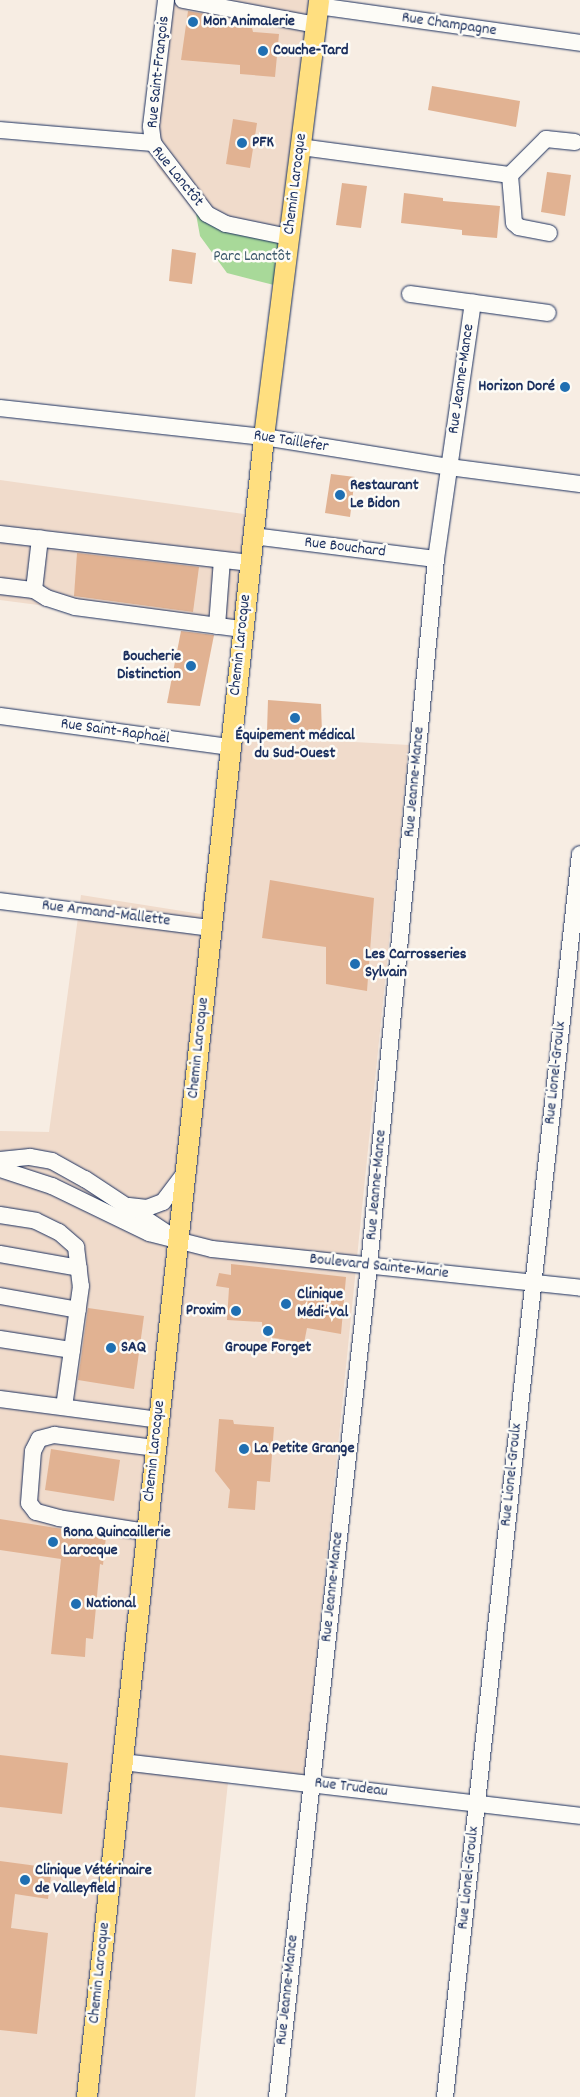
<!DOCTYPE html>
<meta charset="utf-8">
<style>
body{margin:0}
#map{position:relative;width:580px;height:2097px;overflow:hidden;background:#f7ede3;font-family:Dekko,sans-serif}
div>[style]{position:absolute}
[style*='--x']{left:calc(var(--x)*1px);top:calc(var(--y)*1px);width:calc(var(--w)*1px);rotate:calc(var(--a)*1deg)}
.built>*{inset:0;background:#f0dbcb}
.green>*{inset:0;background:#a8d999}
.building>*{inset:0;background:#e1b292}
.roads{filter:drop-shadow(0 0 1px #1b2f5e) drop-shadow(0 0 1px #1b2f5e)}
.minor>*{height:16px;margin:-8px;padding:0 8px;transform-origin:8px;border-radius:8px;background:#fdfcf7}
.major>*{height:20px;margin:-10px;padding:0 10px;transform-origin:10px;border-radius:10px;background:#ffdf80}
.dots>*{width:14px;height:14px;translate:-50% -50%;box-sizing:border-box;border:2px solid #fdfcf7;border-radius:50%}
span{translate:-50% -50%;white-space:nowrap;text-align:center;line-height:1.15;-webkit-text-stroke:5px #fdfcf7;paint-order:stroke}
.poi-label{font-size:16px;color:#1b2f5e;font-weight:700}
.left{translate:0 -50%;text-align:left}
.right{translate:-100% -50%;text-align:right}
.street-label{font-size:16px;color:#1b2f5e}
.park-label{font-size:16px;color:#3e5a6d}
</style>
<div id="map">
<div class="built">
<i style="clip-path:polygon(166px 0,309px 0,279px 239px,225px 229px,196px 214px,157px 166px,153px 143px)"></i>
<i style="clip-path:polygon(0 480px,251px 515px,238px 631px,0 600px)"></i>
<i style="clip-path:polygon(224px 735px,409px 745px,303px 1791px,228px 1782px,195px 2097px,0 2097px,0 1131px,49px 1132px,81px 895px,201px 914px)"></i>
</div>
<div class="green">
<i style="clip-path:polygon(196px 214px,225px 229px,279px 239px,274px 285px,227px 273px,200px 236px)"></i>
</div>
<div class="building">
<i style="clip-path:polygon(188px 11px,204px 14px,203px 18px,216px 19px,216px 25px,252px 28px,253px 32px,279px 34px,275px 77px,240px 74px,240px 65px,181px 60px)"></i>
<i style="clip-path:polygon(432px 86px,520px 101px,516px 127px,428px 110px)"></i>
<i style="clip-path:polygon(233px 119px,257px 123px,250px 168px,226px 164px)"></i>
<i style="clip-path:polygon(547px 172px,571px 175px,565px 216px,541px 212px)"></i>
<i style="clip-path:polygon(342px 183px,367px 186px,361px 228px,336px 225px)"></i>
<i style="clip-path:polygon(404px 193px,443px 198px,443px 201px,500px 206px,497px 238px,462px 235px,462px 230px,401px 223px)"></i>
<i style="clip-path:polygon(172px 249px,196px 253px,192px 284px,169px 281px)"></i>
<i style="clip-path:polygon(331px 474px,355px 477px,350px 517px,325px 513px)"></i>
<i style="clip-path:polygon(77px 553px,199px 567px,193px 612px,74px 596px)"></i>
<i style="clip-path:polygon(181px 631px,214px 635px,200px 706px,167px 703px)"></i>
<i style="clip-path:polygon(268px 700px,321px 704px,322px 734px,267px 731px)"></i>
<i style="clip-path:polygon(270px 880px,374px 898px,367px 991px,326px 984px,326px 947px,262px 938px)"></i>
<i style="clip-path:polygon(231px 1264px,346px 1277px,341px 1334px,307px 1328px,304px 1343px,263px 1336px,262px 1322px,227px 1320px,229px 1288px,216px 1286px,219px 1273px,231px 1275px)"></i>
<i style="clip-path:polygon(88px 1308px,144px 1316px,134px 1389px,78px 1380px)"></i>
<i style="clip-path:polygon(219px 1419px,233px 1420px,234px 1424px,274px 1427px,270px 1482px,257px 1481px,255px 1510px,228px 1508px,230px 1490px,215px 1471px)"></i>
<i style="clip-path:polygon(51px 1449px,120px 1460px,114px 1501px,45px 1490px)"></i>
<i style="clip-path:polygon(0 1519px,106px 1536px,103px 1565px,100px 1564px,93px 1639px,86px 1638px,85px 1657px,51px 1654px,61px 1559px,0 1550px)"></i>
<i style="clip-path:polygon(0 1755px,68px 1763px,62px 1814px,0 1807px)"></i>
<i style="clip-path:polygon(0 1861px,52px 1868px,48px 1899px,15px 1894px,11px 1928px,48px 1933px,37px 2034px,0 2030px)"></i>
</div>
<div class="roads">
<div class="minor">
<i style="--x:183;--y:0;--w:135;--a:10.6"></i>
<i style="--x:318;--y:6;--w:265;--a:8"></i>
<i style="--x:0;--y:130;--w:154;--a:4.9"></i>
<i style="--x:153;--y:143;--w:89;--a:52.7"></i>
<i style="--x:207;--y:214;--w:21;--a:28"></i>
<i style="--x:226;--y:224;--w:64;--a:11.7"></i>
<i style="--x:153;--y:143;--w:17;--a:-97"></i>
<i style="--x:151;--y:126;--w:127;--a:-83.2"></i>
<i style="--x:300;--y:147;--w:212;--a:7.6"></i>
<i style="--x:549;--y:233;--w:31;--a:-169"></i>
<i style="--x:519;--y:227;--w:6;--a:-141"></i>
<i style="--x:514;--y:223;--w:48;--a:-94.8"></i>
<i style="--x:510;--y:175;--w:51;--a:-45"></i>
<i style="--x:546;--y:139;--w:29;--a:6"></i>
<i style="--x:410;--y:294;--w:139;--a:7.8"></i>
<i style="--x:0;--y:408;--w:266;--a:6.3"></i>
<i style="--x:264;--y:437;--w:187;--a:9.2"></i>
<i style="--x:449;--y:467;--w:132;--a:7.4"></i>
<i style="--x:0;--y:534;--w:252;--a:6.6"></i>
<i style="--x:253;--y:536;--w:184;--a:7.2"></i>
<i style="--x:0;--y:586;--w:34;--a:7"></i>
<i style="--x:34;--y:590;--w:15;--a:32"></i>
<i style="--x:47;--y:598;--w:29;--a:18"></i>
<i style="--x:75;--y:607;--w:169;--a:7.5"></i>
<i style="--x:34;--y:590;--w:52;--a:-83.4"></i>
<i style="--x:217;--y:626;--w:66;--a:-85.7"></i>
<i style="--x:0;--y:716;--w:232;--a:7.7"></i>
<i style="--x:0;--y:901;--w:213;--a:7.3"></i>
<i style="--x:0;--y:1160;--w:30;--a:-6"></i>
<i style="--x:30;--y:1157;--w:22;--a:10"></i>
<i style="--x:52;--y:1161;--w:38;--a:29"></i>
<i style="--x:85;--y:1179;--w:102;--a:33.4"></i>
<i style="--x:0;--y:1169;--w:55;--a:18.1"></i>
<i style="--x:52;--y:1186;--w:108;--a:25.9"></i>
<i style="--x:149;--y:1233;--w:65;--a:14.3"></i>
<i style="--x:212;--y:1249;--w:370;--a:6"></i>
<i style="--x:129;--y:1206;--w:18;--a:6"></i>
<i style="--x:147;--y:1208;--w:17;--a:-21"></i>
<i style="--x:163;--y:1202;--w:36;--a:-53"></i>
<i style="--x:0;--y:1215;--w:36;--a:9"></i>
<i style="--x:36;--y:1221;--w:25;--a:26"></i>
<i style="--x:59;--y:1232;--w:23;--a:41"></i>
<i style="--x:76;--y:1247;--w:39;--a:83"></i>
<i style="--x:81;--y:1286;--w:122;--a:98"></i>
<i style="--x:0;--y:1254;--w:80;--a:10"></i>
<i style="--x:0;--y:1296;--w:79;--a:10.2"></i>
<i style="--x:0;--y:1339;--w:73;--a:8.7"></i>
<i style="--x:0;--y:1399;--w:160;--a:7.5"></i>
<i style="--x:146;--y:1532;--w:88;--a:-170.9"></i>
<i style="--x:59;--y:1518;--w:24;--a:-165"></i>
<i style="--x:36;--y:1512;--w:11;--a:-128"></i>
<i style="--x:29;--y:1503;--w:52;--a:-85.6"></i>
<i style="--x:33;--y:1451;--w:13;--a:-63"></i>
<i style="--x:39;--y:1439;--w:16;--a:-15"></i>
<i style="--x:54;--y:1435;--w:103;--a:7.3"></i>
<i style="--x:122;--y:1762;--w:461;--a:6.7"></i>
<i style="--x:277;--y:2097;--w:836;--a:-83.68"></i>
<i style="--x:369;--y:1266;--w:710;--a:-84.59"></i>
<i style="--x:436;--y:559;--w:259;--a:-81.8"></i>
<i style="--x:445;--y:2097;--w:1250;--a:-83.8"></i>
</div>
<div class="major">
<i style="--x:87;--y:2097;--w:1669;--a:-83.91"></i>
<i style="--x:264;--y:437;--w:440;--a:-82.8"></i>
</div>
</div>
<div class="dots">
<i style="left:193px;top:22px;background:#1f6fb2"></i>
<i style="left:263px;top:51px;background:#1f6fb2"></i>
<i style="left:242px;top:143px;background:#1f6fb2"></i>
<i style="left:565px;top:387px;background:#1f6fb2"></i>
<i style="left:340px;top:495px;background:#1f6fb2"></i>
<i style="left:191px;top:666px;background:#1f6fb2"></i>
<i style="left:295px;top:718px;background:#1f6fb2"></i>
<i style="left:355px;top:964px;background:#1f6fb2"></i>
<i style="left:286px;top:1304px;background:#1f6fb2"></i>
<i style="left:236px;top:1311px;background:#1f6fb2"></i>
<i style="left:268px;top:1331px;background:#1f6fb2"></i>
<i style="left:111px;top:1348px;background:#1f6fb2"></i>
<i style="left:244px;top:1449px;background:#1f6fb2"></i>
<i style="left:53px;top:1542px;background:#1f6fb2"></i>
<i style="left:76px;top:1604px;background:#1f6fb2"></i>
<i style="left:25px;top:1880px;background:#1f6fb2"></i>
</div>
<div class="poi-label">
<span class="left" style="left:203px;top:22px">Mon Animalerie</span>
<span class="left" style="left:273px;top:51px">Couche-Tard</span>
<span class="left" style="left:252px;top:143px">PFK</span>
<span class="right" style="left:555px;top:387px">Horizon Doré</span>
<span class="left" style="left:350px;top:495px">Restaurant<br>Le Bidon</span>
<span class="right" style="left:181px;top:666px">Boucherie<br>Distinction</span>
<span style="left:295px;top:745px">Équipement médical<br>du Sud-Ouest</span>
<span class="left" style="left:365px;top:964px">Les Carrosseries<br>Sylvain</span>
<span class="left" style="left:297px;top:1304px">Clinique<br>Médi-Val</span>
<span class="right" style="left:226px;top:1311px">Proxim</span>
<span class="left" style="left:121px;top:1348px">SAQ</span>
<span style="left:268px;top:1348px">Groupe Forget</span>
<span class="left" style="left:254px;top:1449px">La Petite Grange</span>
<span class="left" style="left:63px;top:1542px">Rona Quincaillerie<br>Larocque</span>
<span class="left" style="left:86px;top:1604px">National</span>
<span class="left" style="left:35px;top:1880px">Clinique Vétérinaire<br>de Valleyfield</span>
</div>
<div class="street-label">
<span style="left:449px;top:25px;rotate:8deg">Rue Champagne</span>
<span style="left:159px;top:72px;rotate:-84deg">Rue Saint-François</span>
<span style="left:177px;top:177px;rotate:51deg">Rue Lanctôt</span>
<span style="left:296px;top:184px;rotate:-83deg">Chemin Larocque</span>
<span style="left:462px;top:379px;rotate:-82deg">Rue Jeanne-Mance</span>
<span style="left:291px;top:442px;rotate:9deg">Rue Taillefer</span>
<span style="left:345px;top:548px;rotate:7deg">Rue Bouchard</span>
<span style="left:241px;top:645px;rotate:-84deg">Chemin Larocque</span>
<span style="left:115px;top:732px;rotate:8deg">Rue Saint-Raphaël</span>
<span style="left:415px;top:782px;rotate:-85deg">Rue Jeanne-Mance</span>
<span style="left:106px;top:914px;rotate:7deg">Rue Armand-Mallette</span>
<span style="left:199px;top:1048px;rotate:-84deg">Chemin Larocque</span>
<span style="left:556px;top:1073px;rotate:-84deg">Rue Lionel-Groulx</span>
<span style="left:377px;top:1185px;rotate:-85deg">Rue Jeanne-Mance</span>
<span style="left:379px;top:1267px;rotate:6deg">Boulevard Sainte-Marie</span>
<span style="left:155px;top:1451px;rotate:-84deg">Chemin Larocque</span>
<span style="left:512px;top:1475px;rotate:-84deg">Rue Lionel-Groulx</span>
<span style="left:333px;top:1587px;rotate:-84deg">Rue Jeanne-Mance</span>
<span style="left:351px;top:1788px;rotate:7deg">Rue Trudeau</span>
<span style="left:469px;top:1878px;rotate:-84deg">Rue Lionel-Groulx</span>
<span style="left:100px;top:1973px;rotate:-84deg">Chemin Larocque</span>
<span style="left:288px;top:1990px;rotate:-84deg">Rue Jeanne-Mance</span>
</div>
<div class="park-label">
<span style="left:252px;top:257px">Parc Lanctôt</span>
</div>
</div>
